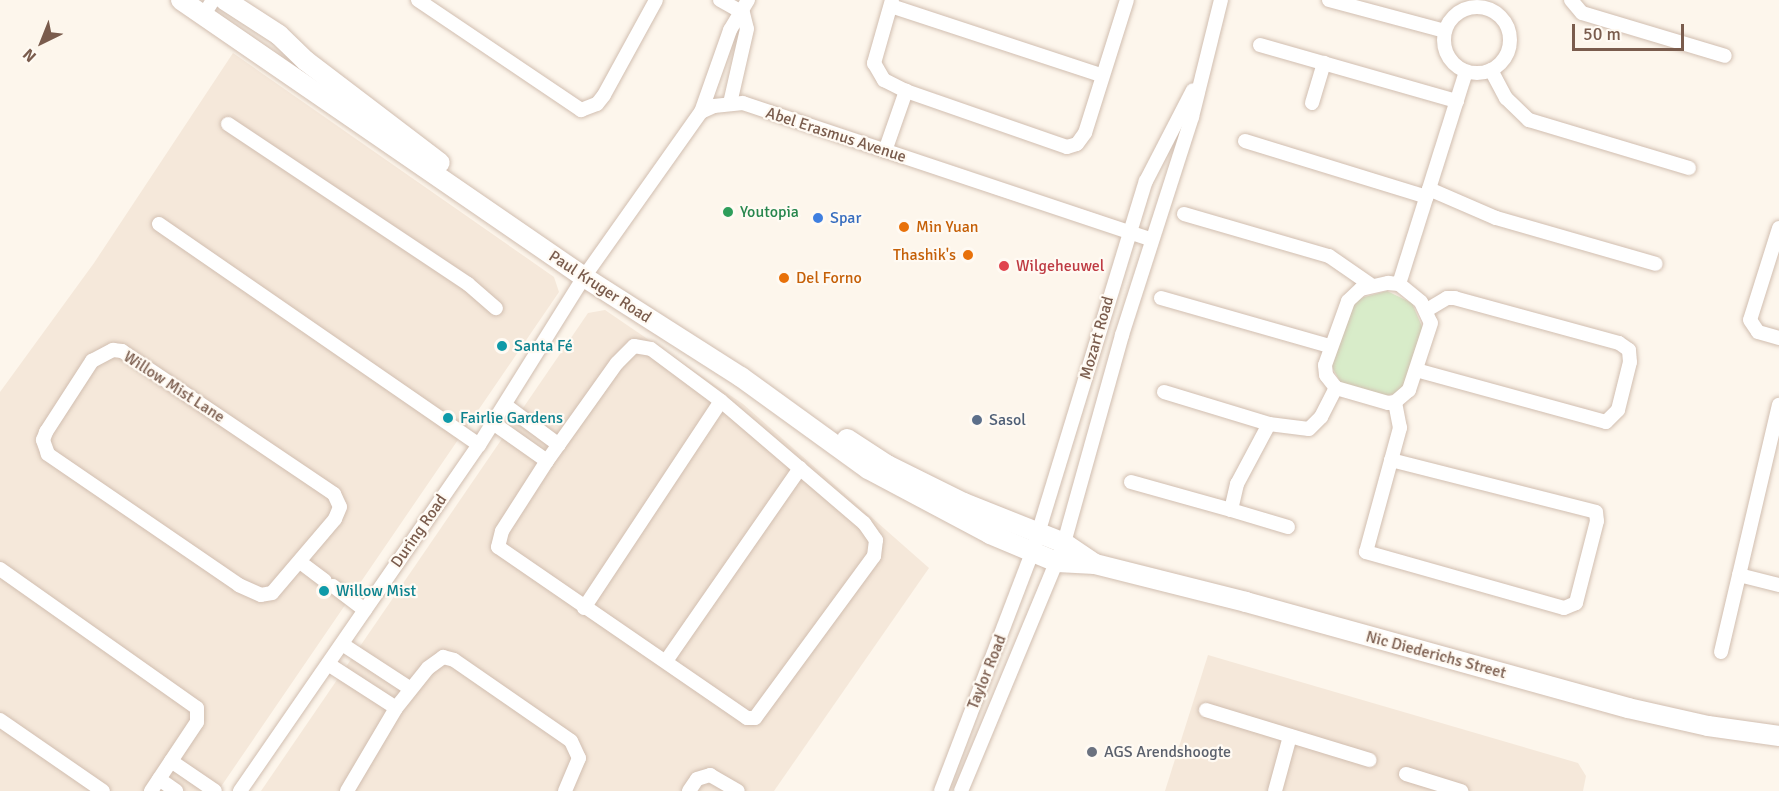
<!DOCTYPE html>
<meta charset="utf-8">
<style>
body{margin:0}
#map{position:relative;width:1779px;height:791px;overflow:hidden;background:#fdf6ec;font-family:Signika,sans-serif}
div>[style]{position:absolute}
[style*='--x']{left:calc(var(--x)*1px);top:calc(var(--y)*1px);width:calc(var(--w)*1px);rotate:calc(var(--a)*1deg)}
.residential>*{inset:0;background:#f5e8da}
.green>*{inset:0;background:#d8ecc9}
.roads{filter:drop-shadow(0 0 2px #d1beb0) drop-shadow(0 0 2px #d1beb0)}
.street>*{height:14px;margin:-7px;padding:0 7px;transform-origin:7px;border-radius:7px;background:#fff}
.street>.ring{margin:-7px;padding:0;box-sizing:content-box;background:none;border:14px solid #fff;border-radius:50%}
.secondary>*{height:20px;margin:-10px;padding:0 10px;transform-origin:10px;border-radius:10px;background:#fff}
.dots>*{width:16px;height:16px;translate:-50% -50%;box-sizing:border-box;border:3px solid #fffaf3;border-radius:50%}
span{translate:-50% -50%;white-space:nowrap;text-align:center;line-height:1.15;-webkit-text-stroke:4.5px #fffaf3;paint-order:stroke}
.street-label{font-size:16px;color:#7a5c4d}
.leisure-label{font-size:16px;color:#27864d}
.left{translate:0 -50%;text-align:left}
.shop-label{font-size:16px;color:#366cbe}
.food-label{font-size:16px;color:#c56008}
.right{translate:-100% -50%;text-align:right}
.health-label{font-size:16px;color:#be3a42}
.culture-label{font-size:16px;color:#0d838f}
.service-label{font-size:16px;color:#4e5e75}
.worship-label{font-size:16px;color:#5b616d}
.north{position:absolute;left:12px;top:12px;width:60px;height:60px;-webkit-text-stroke:4px #fffaf3;paint-order:stroke;rotate:223deg;font-size:16px;font-weight:700;line-height:24px;text-align:center;color:#7a5c4d}
.north::after{content:'';display:block;margin:auto;width:21px;height:27px;background:#7a5c4d;clip-path:polygon(50% 0,100% 100%,50% 72%,0 100%)}
.scale{position:absolute;left:1572px;top:24px;width:112px;height:27px;box-sizing:border-box;border:3px solid #7a5c4d;border-top:0;padding-left:8px;font-size:18px;line-height:21px;white-space:nowrap;color:#7a5c4d;-webkit-text-stroke:4px #fffaf3;paint-order:stroke}
</style>
<div id="map">
<div class="residential">
<i style="clip-path:polygon(233px 53px,554px 277px,559px 292px,218px 791px,0 791px,0 392px,94px 263px)"></i>
<i style="clip-path:polygon(605px 310px,743px 404px,929px 568px,774px 791px,261px 791px,588px 313px)"></i>
<i style="clip-path:polygon(1208px 655px,1578px 763px,1586px 776px,1583px 791px,1165px 791px)"></i>
</div>
<div class="green">
<i style="clip-path:polygon(1387px 291px,1412px 303px,1423px 329px,1405px 383px,1397px 393px,1385px 396px,1341px 383px,1332px 367px,1351px 308px,1357px 299px)"></i>
</div>
<div class="roads">
<div class="street">
<i style="--x:418;--y:0;--w:197;--a:34"></i>
<i style="--x:581;--y:110;--w:17;--a:-21"></i>
<i style="--x:597;--y:104;--w:11;--a:-52"></i>
<i style="--x:604;--y:95;--w:108;--a:-61.3"></i>
<i style="--x:720;--y:0;--w:26;--a:29"></i>
<i style="--x:743;--y:13;--w:16;--a:76"></i>
<i style="--x:747;--y:29;--w:76;--a:102.9"></i>
<i style="--x:892;--y:0;--w:66;--a:105.9"></i>
<i style="--x:874;--y:63;--w:20;--a:60"></i>
<i style="--x:884;--y:80;--w:25;--a:27"></i>
<i style="--x:906;--y:91;--w:170;--a:19.2"></i>
<i style="--x:1067;--y:147;--w:10;--a:-17"></i>
<i style="--x:1077;--y:144;--w:14;--a:-54"></i>
<i style="--x:1085;--y:133;--w:139;--a:-72.5"></i>
<i style="--x:1329;--y:0;--w:120;--a:15"></i>
<i style="--x:1571;--y:0;--w:17;--a:50"></i>
<i style="--x:1582;--y:13;--w:149;--a:16.7"></i>
<i style="--x:891;--y:6;--w:221;--a:18.2"></i>
<i class="ring" style="left:1444px;top:7px;width:52px;height:52px"></i>
<i style="--x:203;--y:16;--w:19;--a:-58"></i>
<i style="--x:1260;--y:45;--w:205;--a:15.9"></i>
<i style="--x:1491;--y:70;--w:32;--a:62"></i>
<i style="--x:1506;--y:98;--w:32;--a:44"></i>
<i style="--x:1529;--y:120;--w:167;--a:16.7"></i>
<i style="--x:1312;--y:103;--w:42;--a:-73.3"></i>
<i style="--x:701;--y:112;--w:87;--a:-70.5"></i>
<i style="--x:730;--y:30;--w:35;--a:-59"></i>
<i style="--x:228;--y:124;--w:288;--a:33.7"></i>
<i style="--x:468;--y:284;--w:37;--a:41"></i>
<i style="--x:1245;--y:141;--w:190;--a:17.1"></i>
<i style="--x:885;--y:151;--w:64;--a:-70.7"></i>
<i style="--x:1429;--y:189;--w:73;--a:23.4"></i>
<i style="--x:1496;--y:218;--w:166;--a:16"></i>
<i style="--x:1184;--y:214;--w:151;--a:16.2"></i>
<i style="--x:1329;--y:256;--w:51;--a:34.6"></i>
<i style="--x:159;--y:224;--w:389;--a:34.6"></i>
<i style="--x:1779;--y:228;--w:96;--a:107.5"></i>
<i style="--x:1750;--y:320;--w:14;--a:56"></i>
<i style="--x:1758;--y:332;--w:22;--a:16"></i>
<i style="--x:1388;--y:283;--w:11;--a:5"></i>
<i style="--x:1399;--y:284;--w:28;--a:39"></i>
<i style="--x:1421;--y:302;--w:23;--a:65"></i>
<i style="--x:1431;--y:323;--w:71;--a:108.2"></i>
<i style="--x:1409;--y:390;--w:18;--a:139"></i>
<i style="--x:1395;--y:402;--w:7;--a:172"></i>
<i style="--x:1388;--y:403;--w:54;--a:-163.9"></i>
<i style="--x:1336;--y:388;--w:16;--a:-128"></i>
<i style="--x:1326;--y:375;--w:10;--a:-96"></i>
<i style="--x:1325;--y:365;--w:68;--a:-70.2"></i>
<i style="--x:1348;--y:301;--w:18;--a:-43"></i>
<i style="--x:1361;--y:289;--w:28;--a:-13"></i>
<i style="--x:1399;--y:284;--w:222;--a:-72.5"></i>
<i style="--x:1161;--y:298;--w:176;--a:15.9"></i>
<i style="--x:634;--y:346;--w:17;--a:10"></i>
<i style="--x:651;--y:349;--w:87;--a:36.6"></i>
<i style="--x:721;--y:401;--w:188;--a:40.5"></i>
<i style="--x:864;--y:523;--w:21;--a:55"></i>
<i style="--x:876;--y:540;--w:16;--a:97"></i>
<i style="--x:874;--y:556;--w:201;--a:126.3"></i>
<i style="--x:755;--y:718;--w:8;--a:180"></i>
<i style="--x:747;--y:718;--w:302;--a:-145.5"></i>
<i style="--x:498;--y:547;--w:16;--a:-76"></i>
<i style="--x:502;--y:531;--w:83;--a:-57.3"></i>
<i style="--x:547;--y:461;--w:120;--a:-54.5"></i>
<i style="--x:617;--y:363;--w:24;--a:-45"></i>
<i style="--x:113;--y:350;--w:9;--a:6"></i>
<i style="--x:122;--y:351;--w:256;--a:34"></i>
<i style="--x:334;--y:494;--w:14;--a:65"></i>
<i style="--x:340;--y:507;--w:13;--a:113"></i>
<i style="--x:335;--y:519;--w:97;--a:130.4"></i>
<i style="--x:272;--y:593;--w:11;--a:170"></i>
<i style="--x:261;--y:595;--w:24;--a:-156"></i>
<i style="--x:239;--y:585;--w:232;--a:-145.6"></i>
<i style="--x:48;--y:454;--w:15;--a:-110"></i>
<i style="--x:43;--y:440;--w:9;--a:-69"></i>
<i style="--x:46;--y:432;--w:85;--a:-57.1"></i>
<i style="--x:92;--y:361;--w:24;--a:-28"></i>
<i style="--x:1416;--y:370;--w:197;--a:15.3"></i>
<i style="--x:1606;--y:422;--w:17;--a:-45"></i>
<i style="--x:1618;--y:410;--w:49;--a:-76"></i>
<i style="--x:1630;--y:362;--w:12;--a:-95"></i>
<i style="--x:1629;--y:350;--w:12;--a:-145"></i>
<i style="--x:1619;--y:343;--w:170;--a:-164.7"></i>
<i style="--x:1455;--y:298;--w:8;--a:180"></i>
<i style="--x:1447;--y:298;--w:23;--a:149"></i>
<i style="--x:1164;--y:392;--w:110;--a:16.9"></i>
<i style="--x:505;--y:405;--w:67;--a:36.5"></i>
<i style="--x:493;--y:423;--w:66;--a:35.1"></i>
<i style="--x:1391;--y:460;--w:211;--a:14.2"></i>
<i style="--x:1596;--y:512;--w:9;--a:84"></i>
<i style="--x:1597;--y:521;--w:85;--a:104.4"></i>
<i style="--x:1576;--y:603;--w:13;--a:157"></i>
<i style="--x:1564;--y:608;--w:206;--a:-164.2"></i>
<i style="--x:1366;--y:552;--w:129;--a:-74.7"></i>
<i style="--x:1400;--y:428;--w:26;--a:-101"></i>
<i style="--x:1131;--y:482;--w:104;--a:15.6"></i>
<i style="--x:1288;--y:527;--w:59;--a:-163.4"></i>
<i style="--x:1231;--y:510;--w:27;--a:-77"></i>
<i style="--x:1237;--y:484;--w:68;--a:-61.9"></i>
<i style="--x:1269;--y:424;--w:40;--a:7.1"></i>
<i style="--x:1309;--y:429;--w:17;--a:-45"></i>
<i style="--x:1321;--y:417;--w:33;--a:-63"></i>
<i style="--x:300;--y:562;--w:31;--a:37"></i>
<i style="--x:0;--y:569;--w:241;--a:35.2"></i>
<i style="--x:197;--y:708;--w:14;--a:90"></i>
<i style="--x:197;--y:722;--w:83;--a:123.7"></i>
<i style="--x:1739;--y:575;--w:41;--a:14"></i>
<i style="--x:333;--y:586;--w:40;--a:37"></i>
<i style="--x:584;--y:608;--w:248;--a:-56.5"></i>
<i style="--x:342;--y:644;--w:82;--a:33.1"></i>
<i style="--x:1721;--y:652;--w:254;--a:-76.8"></i>
<i style="--x:666;--y:661;--w:235;--a:-55.2"></i>
<i style="--x:328;--y:664;--w:81;--a:32.9"></i>
<i style="--x:1206;--y:710;--w:171;--a:17"></i>
<i style="--x:0;--y:720;--w:125;--a:34.6"></i>
<i style="--x:171;--y:761;--w:53;--a:34.3"></i>
<i style="--x:1406;--y:774;--w:58;--a:17.2"></i>
<i style="--x:159;--y:779;--w:21;--a:35"></i>
<i style="--x:240;--y:791;--w:421;--a:-55.4"></i>
<i style="--x:479;--y:445;--w:198;--a:-58"></i>
<i style="--x:584;--y:277;--w:202;--a:-54.7"></i>
<i style="--x:701;--y:112;--w:14;--a:-25"></i>
<i style="--x:714;--y:106;--w:29;--a:-6"></i>
<i style="--x:743;--y:103;--w:431;--a:18.5"></i>
<i style="--x:347;--y:791;--w:96;--a:-59.4"></i>
<i style="--x:396;--y:708;--w:51;--a:-51.3"></i>
<i style="--x:428;--y:668;--w:19;--a:-36"></i>
<i style="--x:443;--y:657;--w:11;--a:15"></i>
<i style="--x:454;--y:660;--w:142;--a:34.7"></i>
<i style="--x:571;--y:741;--w:19;--a:65"></i>
<i style="--x:579;--y:758;--w:36;--a:113"></i>
<i style="--x:689;--y:791;--w:14;--a:-56"></i>
<i style="--x:697;--y:779;--w:14;--a:-17"></i>
<i style="--x:710;--y:775;--w:32;--a:30"></i>
<i style="--x:941;--y:791;--w:255;--a:-69.1"></i>
<i style="--x:1032;--y:553;--w:389;--a:-73"></i>
<i style="--x:1146;--y:181;--w:102;--a:-62.7"></i>
<i style="--x:961;--y:791;--w:269;--a:-67.4"></i>
<i style="--x:1064;--y:543;--w:216;--a:-74.4"></i>
<i style="--x:1122;--y:335;--w:229;--a:-72.2"></i>
<i style="--x:1192;--y:117;--w:121;--a:-76.1"></i>
<i style="--x:1275;--y:791;--w:57;--a:-74.7"></i>
</div>
<div class="secondary">
<i style="--x:181;--y:0;--w:489;--a:34.5"></i>
<i style="--x:584;--y:277;--w:186;--a:32.5"></i>
<i style="--x:741;--y:377;--w:157;--a:35.9"></i>
<i style="--x:868;--y:469;--w:138;--a:28"></i>
<i style="--x:990;--y:534;--w:73;--a:22.7"></i>
<i style="--x:1057;--y:562;--w:38;--a:3"></i>
<i style="--x:1095;--y:564;--w:156;--a:14.1"></i>
<i style="--x:1246;--y:602;--w:396;--a:15.5"></i>
<i style="--x:1628;--y:708;--w:82;--a:12.7"></i>
<i style="--x:1708;--y:726;--w:72;--a:8"></i>
<i style="--x:225;--y:0;--w:64;--a:32.9"></i>
<i style="--x:279;--y:35;--w:37;--a:44"></i>
<i style="--x:306;--y:61;--w:168;--a:37.3"></i>
<i style="--x:847;--y:439;--w:48;--a:33"></i>
<i style="--x:887;--y:465;--w:86;--a:26.3"></i>
<i style="--x:964;--y:503;--w:108;--a:21.8"></i>
<i style="--x:1064;--y:543;--w:37;--a:34"></i>
</div>
</div>
<div class="dots">
<i style="left:728px;top:212px;background:#2e9e5b"></i>
<i style="left:818px;top:218px;background:#3f7fe0"></i>
<i style="left:904px;top:227px;background:#e8710a"></i>
<i style="left:968px;top:255px;background:#e8710a"></i>
<i style="left:1004px;top:266px;background:#e0444e"></i>
<i style="left:784px;top:278px;background:#e8710a"></i>
<i style="left:502px;top:346px;background:#0f9aa8"></i>
<i style="left:448px;top:418px;background:#0f9aa8"></i>
<i style="left:977px;top:420px;background:#5c6f8a"></i>
<i style="left:324px;top:591px;background:#0f9aa8"></i>
<i style="left:1092px;top:752px;background:#6b7280"></i>
</div>
<div class="street-label">
<span style="left:836px;top:135px;rotate:18deg">Abel Erasmus Avenue</span>
<span style="left:600px;top:287px;rotate:33deg">Paul Kruger Road</span>
<span style="left:1097px;top:338px;rotate:-74deg">Mozart Road</span>
<span style="left:174px;top:387px;rotate:33deg">Willow Mist Lane</span>
<span style="left:419px;top:531px;rotate:-55deg">During Road</span>
<span style="left:1436px;top:655px;rotate:15deg">Nic Diederichs Street</span>
<span style="left:987px;top:672px;rotate:-68deg">Taylor Road</span>
</div>
<div class="leisure-label">
<span class="left" style="left:740px;top:212px">Youtopia</span>
</div>
<div class="shop-label">
<span class="left" style="left:830px;top:218px">Spar</span>
</div>
<div class="food-label">
<span class="left" style="left:916px;top:227px">Min Yuan</span>
<span class="right" style="left:956px;top:255px">Thashik's</span>
<span class="left" style="left:796px;top:278px">Del Forno</span>
</div>
<div class="health-label">
<span class="left" style="left:1016px;top:266px">Wilgeheuwel</span>
</div>
<div class="culture-label">
<span class="left" style="left:514px;top:346px">Santa Fé</span>
<span class="left" style="left:460px;top:418px">Fairlie Gardens</span>
<span class="left" style="left:336px;top:591px">Willow Mist</span>
</div>
<div class="service-label">
<span class="left" style="left:989px;top:420px">Sasol</span>
</div>
<div class="worship-label">
<span class="left" style="left:1104px;top:752px">AGS Arendshoogte</span>
</div>
<div class="north">N</div>
<div class="scale">50 m</div>
</div>
